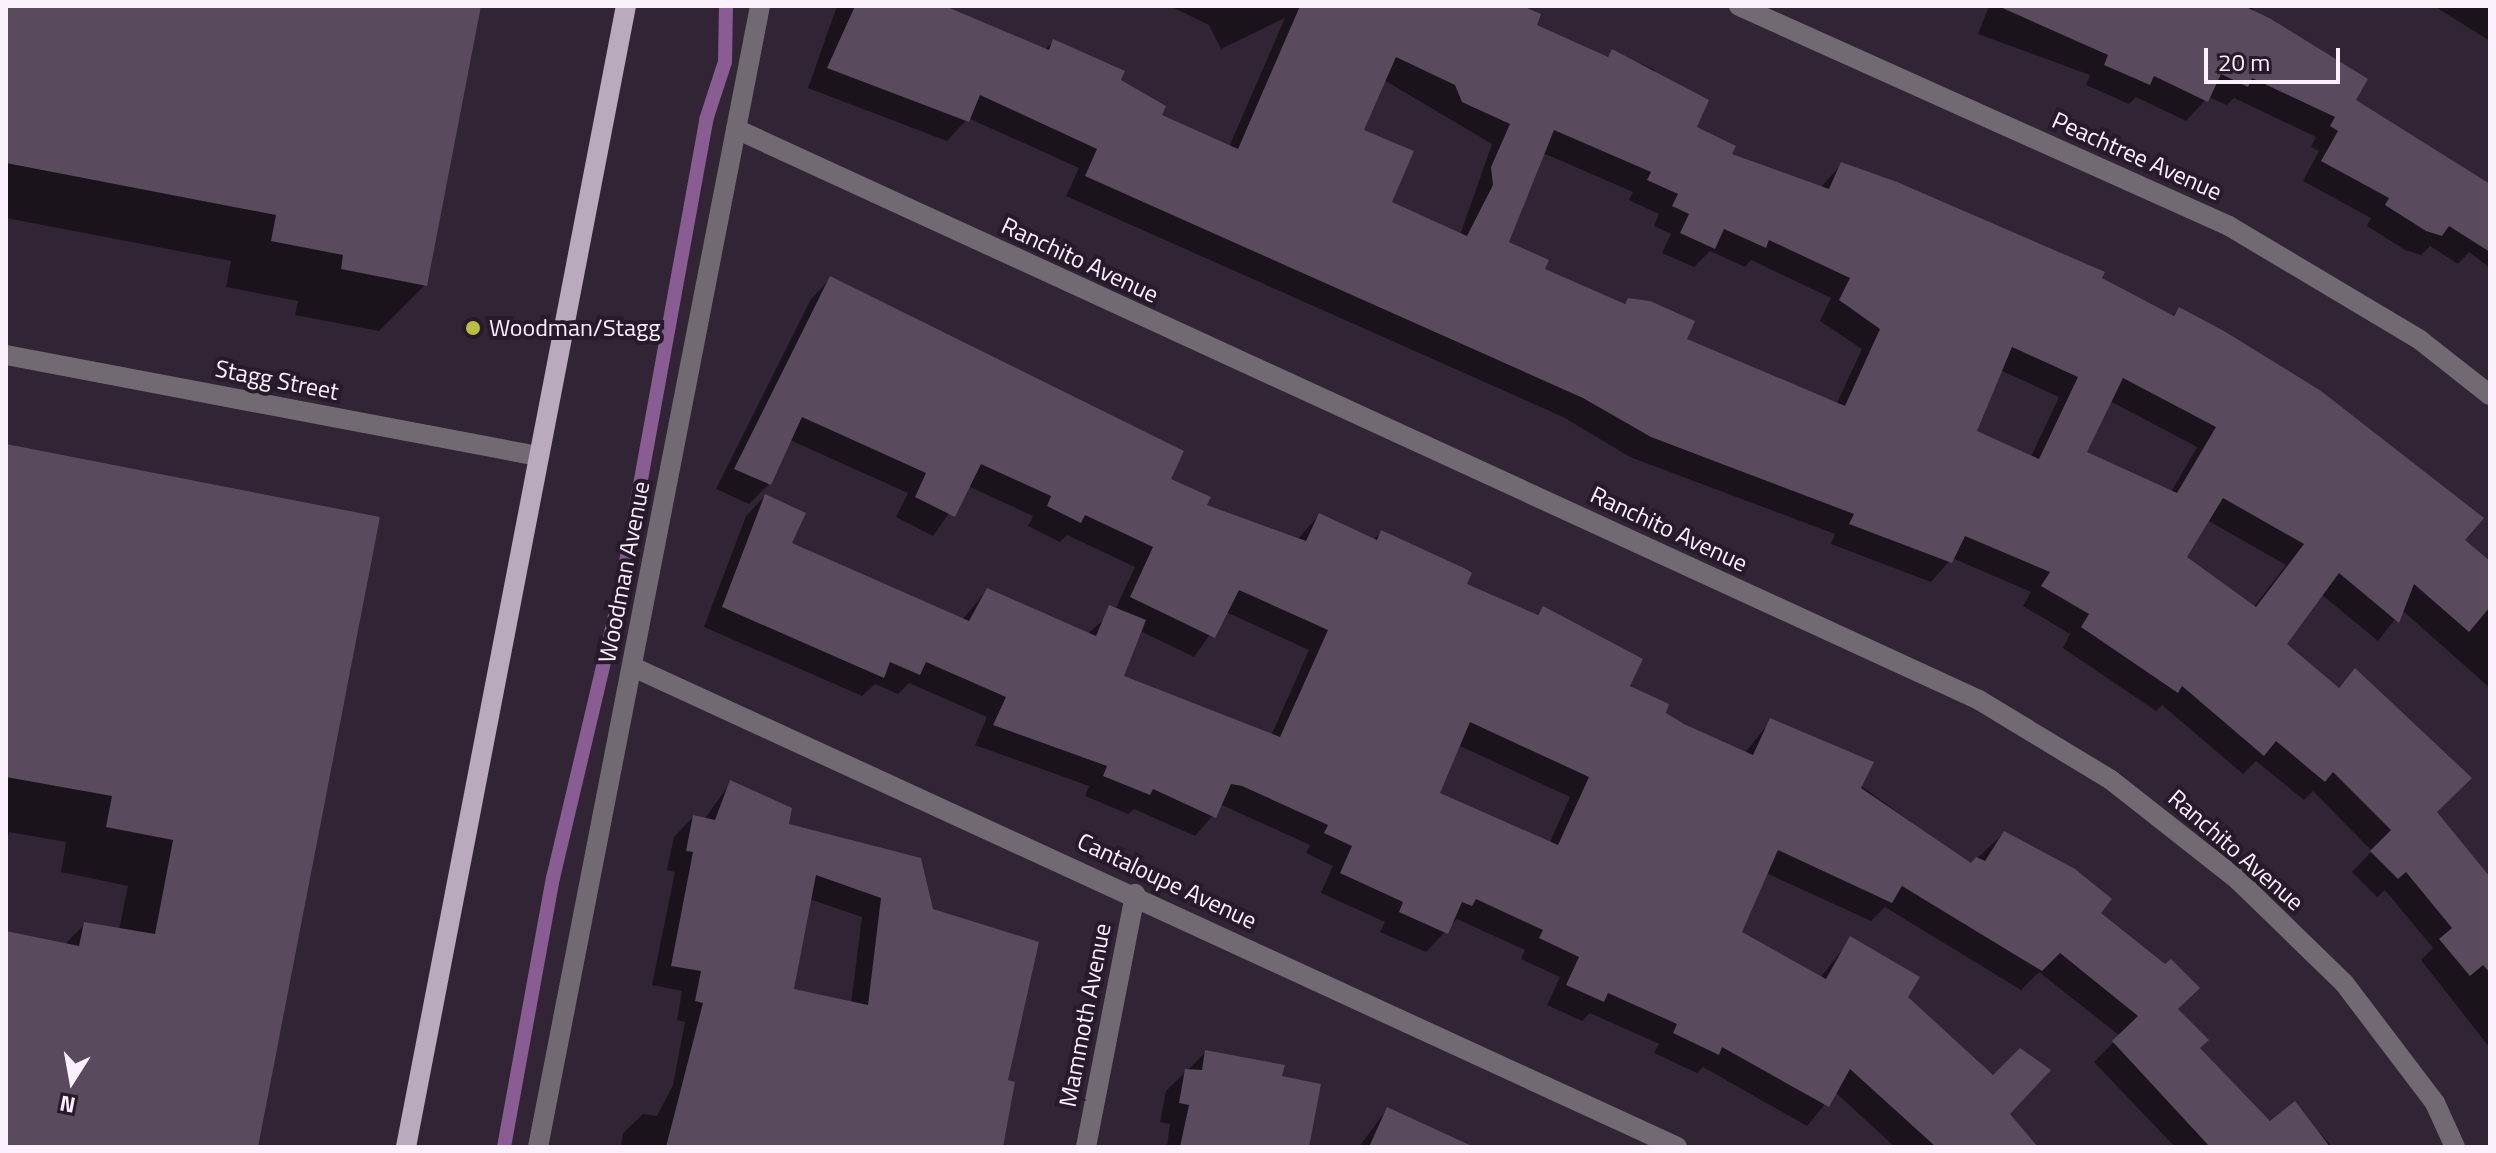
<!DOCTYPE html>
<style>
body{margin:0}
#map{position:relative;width:2496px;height:1153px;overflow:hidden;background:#312435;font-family:"Titillium Web",sans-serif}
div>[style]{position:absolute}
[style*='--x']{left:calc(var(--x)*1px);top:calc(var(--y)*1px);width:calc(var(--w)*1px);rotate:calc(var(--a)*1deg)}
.shadow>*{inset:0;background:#0007}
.stream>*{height:14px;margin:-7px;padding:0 7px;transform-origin:7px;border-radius:7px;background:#895c94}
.building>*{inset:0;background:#594a5d}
.minor>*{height:20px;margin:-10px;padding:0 10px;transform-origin:10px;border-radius:10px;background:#716a73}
.major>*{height:20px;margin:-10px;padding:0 10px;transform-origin:10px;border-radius:10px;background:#b9aabd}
.dots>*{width:22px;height:22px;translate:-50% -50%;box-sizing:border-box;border:4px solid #271a2a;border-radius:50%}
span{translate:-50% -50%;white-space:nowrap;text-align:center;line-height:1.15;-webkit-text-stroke:8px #271a2a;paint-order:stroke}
.street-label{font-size:24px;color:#faf1fc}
.poi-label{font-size:24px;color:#faf1fc}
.left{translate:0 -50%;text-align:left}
.frame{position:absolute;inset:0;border:8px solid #faf1fc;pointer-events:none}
.north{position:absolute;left:32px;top:1041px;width:80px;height:80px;-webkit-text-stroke:6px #271a2a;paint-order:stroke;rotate:191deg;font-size:22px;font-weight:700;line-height:32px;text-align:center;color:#faf1fc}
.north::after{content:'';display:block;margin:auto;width:28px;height:36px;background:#faf1fc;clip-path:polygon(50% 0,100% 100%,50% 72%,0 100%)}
.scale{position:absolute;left:2204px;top:48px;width:136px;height:36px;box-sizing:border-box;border:4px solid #faf1fc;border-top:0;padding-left:10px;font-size:24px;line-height:28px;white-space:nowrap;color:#faf1fc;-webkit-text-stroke:6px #271a2a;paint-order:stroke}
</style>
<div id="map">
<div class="shadow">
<i style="clip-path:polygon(6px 6px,479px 6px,425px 285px,379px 331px,295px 315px,298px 301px,226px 287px,231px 261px,6px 218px)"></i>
<i style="clip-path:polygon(evenodd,837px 6px,940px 6px,1044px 50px,1054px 41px,1159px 116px,1229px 147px,1285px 18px,1221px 49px,1209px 25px,1170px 6px,1517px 6px,1534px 26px,1606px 58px,1613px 51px,1655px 70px,1652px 77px,1694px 128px,1730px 155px,1820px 188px,1842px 164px,2171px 317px,2179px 309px,2223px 333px,2482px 518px,2463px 540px,2490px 563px,2490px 688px,2402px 610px,2378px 641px,2321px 594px,2284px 645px,2337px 689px,2355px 671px,2434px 812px,2490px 878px,2490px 1048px,2421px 960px,2433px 948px,2385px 890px,2377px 897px,2352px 872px,2372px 851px,2313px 791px,2304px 800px,2256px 761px,2243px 774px,2162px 705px,2156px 711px,2063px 648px,2070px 634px,2023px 606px,2031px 592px,1952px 558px,1931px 582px,1831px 544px,1835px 534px,1630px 457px,1563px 417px,1066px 196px,1079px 168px,968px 118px,947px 141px,808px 88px,837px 6px,1384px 80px,1492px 144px,1460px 235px,1389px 203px,1361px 131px,1384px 80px,837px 6px,1543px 153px,1633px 192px,1629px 200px,1659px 214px,1654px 226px,1671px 234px,1662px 253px,1694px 267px,1710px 251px,1745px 267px,1751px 260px,1831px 298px,1820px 321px,1862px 349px,1836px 405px,1684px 340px,1629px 300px,1623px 305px,1542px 270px,1506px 243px,1543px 153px,837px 6px,2000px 370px,2059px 397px,2031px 457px,1974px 432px,2000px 370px,837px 6px,2110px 401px,2197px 447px,2171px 492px,2085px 453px,2110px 401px,837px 6px,2207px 520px,2286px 565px,2253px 608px,2184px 558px,2207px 520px)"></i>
<i style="clip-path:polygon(1989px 6px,2254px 6px,2252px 12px,2354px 101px,2490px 186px,2490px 268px,2469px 252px,2458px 264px,2430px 246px,2421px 255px,2405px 250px,2367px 226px,2371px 218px,2303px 181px,2319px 151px,2311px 147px,2316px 137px,2234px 98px,2227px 105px,2208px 97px,2186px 121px,2136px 97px,2129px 104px,2086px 85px,2090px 75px,1978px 34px)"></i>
<i style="clip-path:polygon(2434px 6px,2490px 6px,2490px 41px)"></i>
<i style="clip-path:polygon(evenodd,830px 279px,1204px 506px,1297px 540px,1319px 515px,1373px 540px,1381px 533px,1465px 585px,1535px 616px,1543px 608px,1663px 714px,1745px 753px,1771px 720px,1970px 865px,2004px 833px,2098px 913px,2197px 1048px,2270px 1124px,2294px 1104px,2332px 1147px,2175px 1147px,2094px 1062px,2120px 1036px,2039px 972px,2021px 990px,1885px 907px,1871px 921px,1766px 873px,1739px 932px,1820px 978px,1851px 939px,2036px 1147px,1895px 1147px,1835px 1092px,1807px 1126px,1703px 1067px,1697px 1073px,1654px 1053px,1659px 1044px,1590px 1013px,1582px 1021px,1547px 1005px,1560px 977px,1521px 959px,1525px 950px,1457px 919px,1426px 952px,1380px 932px,1385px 922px,1321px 893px,1333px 866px,1306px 853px,1310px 845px,1222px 805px,1195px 836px,1134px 809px,1128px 814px,1085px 796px,1089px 786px,975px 745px,987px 717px,909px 683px,898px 694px,875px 684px,862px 696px,704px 627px,746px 516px,765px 496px,789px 544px,962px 620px,987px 590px,1087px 634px,1115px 610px,1135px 567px,1067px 535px,1060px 542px,1028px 526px,1033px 516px,968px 486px,933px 536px,896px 517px,908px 493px,790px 440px,769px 484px,749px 504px,716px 489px,811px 299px,830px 279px,1226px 612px,1309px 650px,1271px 736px,1122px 677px,1140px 631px,1194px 657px,1226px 612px,830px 279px,1458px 745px,1570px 797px,1549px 844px,1438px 794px,1458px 745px)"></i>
<i style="clip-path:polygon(6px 447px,378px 519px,256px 1147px,6px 1147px,6px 933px,64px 945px,85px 924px,119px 930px,128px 886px,61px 872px,66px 842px,9px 832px,6px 850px)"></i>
<i style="clip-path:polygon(evenodd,731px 782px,787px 826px,931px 911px,1036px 944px,994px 1147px,621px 1147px,623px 1133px,643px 1114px,657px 1116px,673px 1085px,685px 1022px,677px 1020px,682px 991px,652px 985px,675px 872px,667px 870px,674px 837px,693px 817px,704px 820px,731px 782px,809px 899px,862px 917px,851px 1004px,791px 991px,809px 899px)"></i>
<i style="clip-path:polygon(1206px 1052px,1280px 1078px,1307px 1147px,1167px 1147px,1170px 1124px,1160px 1122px,1166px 1091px)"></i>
<i style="clip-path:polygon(1387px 1109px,1447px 1147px,1359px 1147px)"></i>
</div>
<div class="stream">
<i style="--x:504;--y:1147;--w:273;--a:-79.7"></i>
<i style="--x:553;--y:878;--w:291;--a:-76.7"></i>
<i style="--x:620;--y:595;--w:483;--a:-79.7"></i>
<i style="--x:706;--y:120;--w:61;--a:-71.9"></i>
<i style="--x:725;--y:62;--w:56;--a:-89"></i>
</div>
<div class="building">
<i style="clip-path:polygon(6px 6px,481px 6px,427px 286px,341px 269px,343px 255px,271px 241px,276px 215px,6px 163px)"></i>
<i style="clip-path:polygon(evenodd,855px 6px,945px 6px,1049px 50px,1053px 39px,1125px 71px,1121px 80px,1166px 106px,1162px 115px,1238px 149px,1300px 6px,1522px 6px,1541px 14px,1537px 25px,1608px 57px,1612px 49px,1709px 100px,1697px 127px,1736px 146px,1732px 154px,1829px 189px,1841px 162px,1897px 182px,2105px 272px,2102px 278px,2174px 316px,2179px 307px,2224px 331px,2321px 391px,2484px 518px,2465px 540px,2490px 561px,2490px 607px,2469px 632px,2414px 584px,2399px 623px,2339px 573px,2287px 644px,2339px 688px,2355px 668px,2472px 778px,2437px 812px,2490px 877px,2490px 973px,2483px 965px,2470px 976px,2439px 939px,2452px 928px,2406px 872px,2398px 879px,2370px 851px,2391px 830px,2333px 772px,2325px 782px,2276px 741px,2264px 756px,2182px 686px,2178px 693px,2081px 627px,2089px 614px,2041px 586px,2050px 572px,1965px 536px,1952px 563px,1849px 524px,1854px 514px,1651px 437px,1583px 398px,1085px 176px,1097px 149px,980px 95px,969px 122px,827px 68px,855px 6px,1396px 57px,1455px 85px,1462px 102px,1510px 124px,1491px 167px,1493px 185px,1467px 236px,1392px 202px,1414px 151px,1364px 130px,1396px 57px,855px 6px,1554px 130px,1651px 172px,1647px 180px,1678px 194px,1672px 206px,1689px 214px,1680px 233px,1715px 249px,1724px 229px,1766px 248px,1769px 240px,1850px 278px,1839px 300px,1880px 329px,1845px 406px,1687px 339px,1695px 321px,1650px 301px,1628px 298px,1625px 304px,1545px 269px,1549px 260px,1509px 242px,1554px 130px,855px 6px,2012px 347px,2078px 377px,2039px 459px,1977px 431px,2012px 347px,855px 6px,2123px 378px,2216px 427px,2177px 493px,2087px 452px,2123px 378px,855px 6px,2223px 498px,2304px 544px,2256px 607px,2187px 557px,2223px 498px)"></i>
<i style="clip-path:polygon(1998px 6px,2244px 6px,2271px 19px,2368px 79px,2356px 100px,2490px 184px,2490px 252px,2449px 226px,2442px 236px,2426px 231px,2385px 205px,2389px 198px,2321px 161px,2338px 131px,2330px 126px,2335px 117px,2252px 78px,2248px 87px,2221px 74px,2208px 102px,2154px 76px,2150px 85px,2104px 65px,2108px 55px)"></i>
<i style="clip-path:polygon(evenodd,830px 276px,1184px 451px,1171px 479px,1211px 497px,1207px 505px,1306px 541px,1319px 513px,1377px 540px,1381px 530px,1466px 569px,1472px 573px,1467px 584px,1538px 615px,1543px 606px,1643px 659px,1630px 686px,1669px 704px,1666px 713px,1684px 724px,1753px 755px,1770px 718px,1874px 762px,1861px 788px,1971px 863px,1976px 857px,1985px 861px,2004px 831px,2075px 869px,2112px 899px,2101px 913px,2165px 964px,2171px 959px,2200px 988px,2178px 1009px,2209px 1040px,2200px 1048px,2270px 1121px,2295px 1101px,2330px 1147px,2210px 1147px,2112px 1041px,2138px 1016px,2060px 953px,2042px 971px,1902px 886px,1892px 903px,1778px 850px,1742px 932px,1826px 979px,1850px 936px,1920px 977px,1908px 997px,1993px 1075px,2020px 1048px,2051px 1070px,2010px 1114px,2038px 1147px,1936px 1147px,1850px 1069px,1829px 1107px,1722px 1047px,1719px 1055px,1673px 1033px,1677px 1024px,1608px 993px,1604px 1002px,1566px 985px,1579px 957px,1539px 938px,1543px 930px,1476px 899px,1472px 906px,1462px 902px,1448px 934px,1399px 912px,1403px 902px,1340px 873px,1352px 846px,1324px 833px,1328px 825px,1242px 786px,1231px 784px,1216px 818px,1153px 789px,1150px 795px,1103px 776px,1107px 766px,993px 725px,1006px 697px,926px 662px,920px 675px,890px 662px,884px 678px,722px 607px,765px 494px,806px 513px,792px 543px,969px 621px,987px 588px,1096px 636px,1109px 605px,1146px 620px,1124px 676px,1280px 737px,1328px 630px,1239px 590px,1215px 638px,1130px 597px,1153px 547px,1085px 515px,1081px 523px,1047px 506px,1051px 496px,981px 464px,955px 517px,915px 497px,926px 473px,802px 417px,771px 485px,734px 469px,830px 276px,1470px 722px,1589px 777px,1558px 845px,1440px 793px,1470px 722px)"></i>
<i style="clip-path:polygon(6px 444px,380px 517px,258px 1147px,6px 1147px,6px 931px,79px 946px,84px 922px,155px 934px,173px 840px,106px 827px,112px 796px,6px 777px)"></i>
<i style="clip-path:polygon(evenodd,730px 780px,792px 808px,789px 824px,921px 858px,933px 909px,1039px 942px,1008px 1080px,1015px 1082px,1003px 1147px,666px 1147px,703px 1003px,695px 1001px,701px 971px,671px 966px,693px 852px,686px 851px,693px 815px,715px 820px,730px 780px,816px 875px,881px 898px,868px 1005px,794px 989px,816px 875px)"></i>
<i style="clip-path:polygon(1205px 1050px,1285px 1065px,1282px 1076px,1321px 1084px,1309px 1147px,1180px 1147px,1189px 1105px,1179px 1103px,1185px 1069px,1202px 1070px)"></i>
<i style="clip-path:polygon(1387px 1107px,1474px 1147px,1369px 1147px)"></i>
</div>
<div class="minor">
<i style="--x:1739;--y:6;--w:537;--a:24.18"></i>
<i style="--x:2229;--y:226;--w:222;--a:30.8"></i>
<i style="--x:2420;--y:340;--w:89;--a:38.2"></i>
<i style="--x:736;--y:129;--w:1368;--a:24.67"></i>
<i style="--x:1979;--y:700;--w:154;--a:31.2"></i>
<i style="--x:2111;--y:780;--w:162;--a:38.2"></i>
<i style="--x:2238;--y:880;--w:148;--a:44.2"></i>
<i style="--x:2344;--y:983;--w:151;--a:52.8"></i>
<i style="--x:2435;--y:1103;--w:48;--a:65.6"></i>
<i style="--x:6;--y:355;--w:542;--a:10.75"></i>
<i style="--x:633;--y:667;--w:1149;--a:24.69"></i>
<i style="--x:538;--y:1147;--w:1162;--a:-78.99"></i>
<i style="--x:1086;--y:1147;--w:258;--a:-79"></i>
</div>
<div class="major">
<i style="--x:406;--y:1147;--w:1162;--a:-79.09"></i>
</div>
<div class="dots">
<i style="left:473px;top:328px;background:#bdbf43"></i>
</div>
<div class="street-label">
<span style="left:2137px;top:156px;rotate:24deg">Peachtree Avenue</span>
<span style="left:1080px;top:260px;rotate:25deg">Ranchito Avenue</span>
<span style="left:277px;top:380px;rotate:11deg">Stagg Street</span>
<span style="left:1669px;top:529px;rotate:25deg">Ranchito Avenue</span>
<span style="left:624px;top:572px;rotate:-79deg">Woodman Avenue</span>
<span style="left:2236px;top:850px;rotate:41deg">Ranchito Avenue</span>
<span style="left:1167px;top:881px;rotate:25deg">Cantaloupe Avenue</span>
<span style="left:1085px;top:1015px;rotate:-79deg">Mammoth Avenue</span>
</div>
<div class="poi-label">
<span class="left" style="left:489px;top:328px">Woodman/Stagg</span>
</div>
<div class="frame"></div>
<div class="north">N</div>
<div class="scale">20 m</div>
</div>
